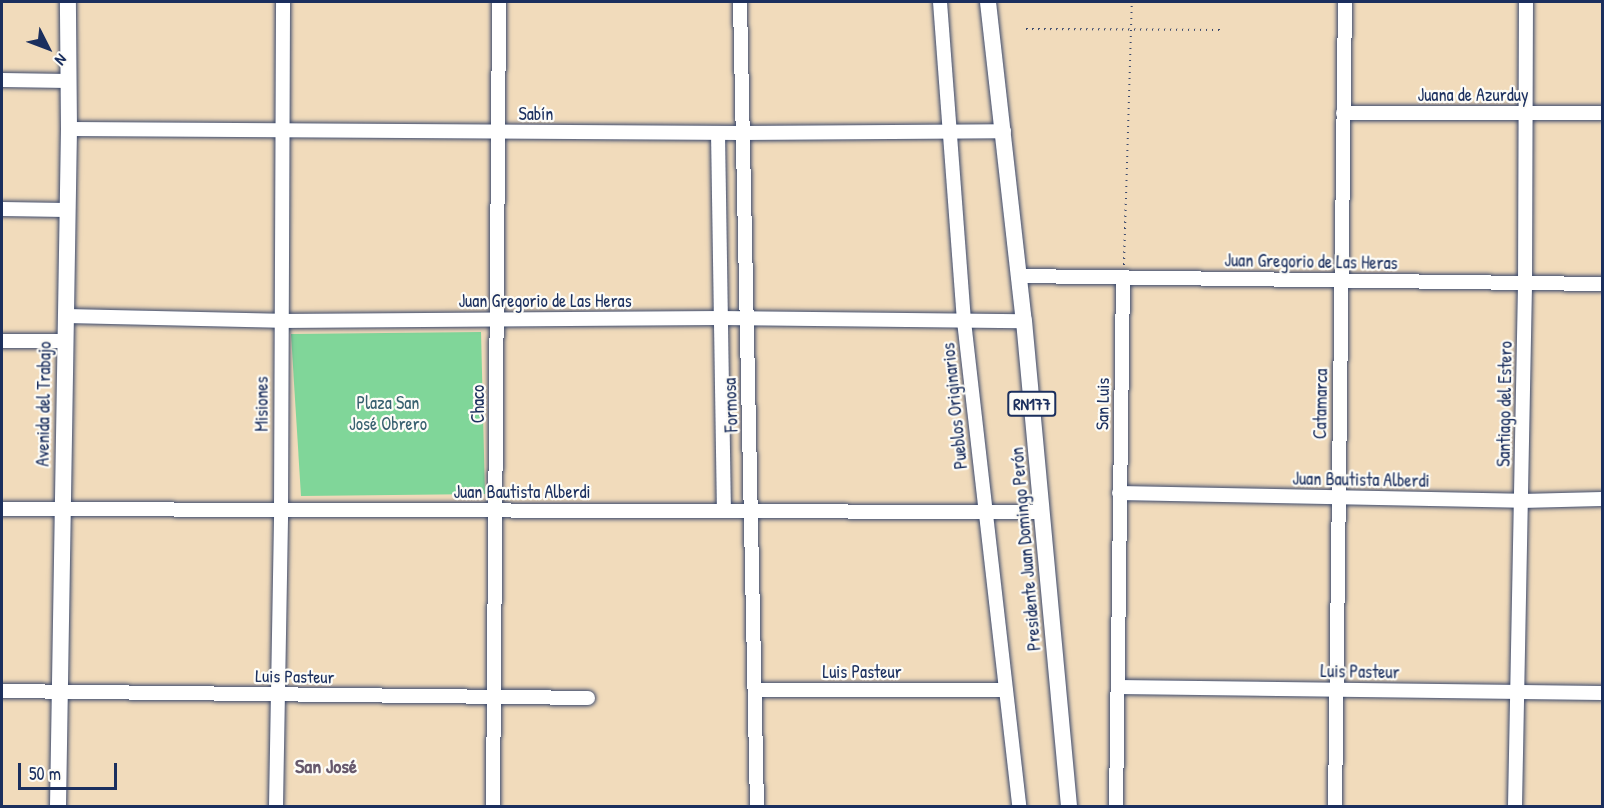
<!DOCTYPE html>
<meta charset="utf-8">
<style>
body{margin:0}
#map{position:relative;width:1604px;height:808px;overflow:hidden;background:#f1dbbb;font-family:"Patrick Hand",sans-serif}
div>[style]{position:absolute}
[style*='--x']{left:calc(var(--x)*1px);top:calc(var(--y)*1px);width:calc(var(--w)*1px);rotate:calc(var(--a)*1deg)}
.green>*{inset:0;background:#80d699}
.path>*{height:2px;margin-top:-1px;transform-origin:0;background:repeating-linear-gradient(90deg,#3b496c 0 1.5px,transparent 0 6px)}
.roads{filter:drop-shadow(0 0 2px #3b496c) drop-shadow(0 0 2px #3b496c)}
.minor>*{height:14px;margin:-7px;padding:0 7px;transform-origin:7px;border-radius:7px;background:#fff}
.major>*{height:16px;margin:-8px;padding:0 8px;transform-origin:8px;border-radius:8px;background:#fff}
span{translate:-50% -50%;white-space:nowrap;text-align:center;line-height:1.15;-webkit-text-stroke:4.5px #fdfcf7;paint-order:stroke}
.shield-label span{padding:2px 4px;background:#fdfcf7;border:2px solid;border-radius:4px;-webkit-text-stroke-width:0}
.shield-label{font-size:16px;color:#1b2f5e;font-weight:700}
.street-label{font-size:18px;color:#1b2f5e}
.park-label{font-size:18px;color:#396170}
.neighbourhood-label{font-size:20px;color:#67596c;font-weight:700}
.frame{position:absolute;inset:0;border:3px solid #1b2f5e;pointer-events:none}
.north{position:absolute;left:18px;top:18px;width:60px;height:60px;-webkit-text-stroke:4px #fdfcf7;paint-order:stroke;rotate:132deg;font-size:16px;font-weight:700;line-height:24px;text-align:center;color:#1b2f5e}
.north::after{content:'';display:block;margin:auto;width:21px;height:27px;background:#1b2f5e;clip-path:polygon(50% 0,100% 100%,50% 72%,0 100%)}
.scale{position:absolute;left:18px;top:763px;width:99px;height:27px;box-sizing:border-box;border:3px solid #1b2f5e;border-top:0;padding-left:8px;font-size:18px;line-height:21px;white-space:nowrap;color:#1b2f5e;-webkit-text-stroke:4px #fdfcf7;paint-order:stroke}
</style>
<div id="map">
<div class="green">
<i style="clip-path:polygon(481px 332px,485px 494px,301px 496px,291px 334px)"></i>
</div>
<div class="path">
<i style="--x:1026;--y:29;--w:194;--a:0.3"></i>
<i style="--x:1124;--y:265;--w:263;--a:-88.3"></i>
</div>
<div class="roads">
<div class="minor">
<i style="--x:740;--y:2;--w:804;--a:88.79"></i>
<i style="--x:940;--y:2;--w:320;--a:85.7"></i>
<i style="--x:964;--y:321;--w:488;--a:83.5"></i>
<i style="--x:2;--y:80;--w:66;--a:0.9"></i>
<i style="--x:1343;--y:113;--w:259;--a:0"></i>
<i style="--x:69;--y:129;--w:672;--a:0.34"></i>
<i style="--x:741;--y:133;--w:263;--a:-0.4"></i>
<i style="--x:718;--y:133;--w:378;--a:89.1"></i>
<i style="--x:2;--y:209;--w:64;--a:0.9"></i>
<i style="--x:1019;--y:276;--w:583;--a:0.79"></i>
<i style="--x:66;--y:316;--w:213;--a:1.3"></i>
<i style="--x:279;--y:321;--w:441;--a:-0.4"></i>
<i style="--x:720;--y:318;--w:304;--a:0.6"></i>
<i style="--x:2;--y:341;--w:63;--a:0"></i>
<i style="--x:1119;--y:493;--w:402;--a:1.1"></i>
<i style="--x:1521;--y:501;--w:81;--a:-1.4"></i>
<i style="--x:2;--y:509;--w:1040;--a:0.17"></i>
<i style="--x:1118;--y:687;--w:484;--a:0.7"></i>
<i style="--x:755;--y:690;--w:250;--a:0"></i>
<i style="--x:2;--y:691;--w:586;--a:0.68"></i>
<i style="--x:276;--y:806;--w:297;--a:-89"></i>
<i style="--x:281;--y:509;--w:507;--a:-89.77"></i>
<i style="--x:493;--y:806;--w:804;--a:-89.57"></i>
<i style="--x:1116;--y:806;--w:529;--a:-89.24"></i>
<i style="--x:1335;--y:806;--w:804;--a:-89.29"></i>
<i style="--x:1515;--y:806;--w:522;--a:-88.9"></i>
<i style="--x:1525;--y:284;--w:282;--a:-89.8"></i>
</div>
<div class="major">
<i style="--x:988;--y:2;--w:321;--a:83.6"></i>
<i style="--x:1024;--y:321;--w:487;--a:84.7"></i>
<i style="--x:58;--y:806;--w:677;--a:-89.07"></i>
<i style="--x:69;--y:129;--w:127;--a:-90.5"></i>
</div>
</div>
<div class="shield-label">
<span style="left:1032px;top:404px">RN177</span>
</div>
<div class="street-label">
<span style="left:1473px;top:95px">Juana de Azurduy</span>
<span style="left:536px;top:114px">Sabín</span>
<span style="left:1311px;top:262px;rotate:1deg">Juan Gregorio de Las Heras</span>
<span style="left:545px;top:301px">Juan Gregorio de Las Heras</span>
<span style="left:44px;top:404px;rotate:-89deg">Avenida del Trabajo</span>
<span style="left:262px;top:404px;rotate:-90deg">Misiones</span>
<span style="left:478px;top:404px;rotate:-90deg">Chaco</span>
<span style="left:1103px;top:404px;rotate:-89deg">San Luis</span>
<span style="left:1321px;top:404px;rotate:-89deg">Catamarca</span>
<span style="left:1505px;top:404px;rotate:-89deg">Santiago del Estero</span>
<span style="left:731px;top:405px;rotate:-92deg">Formosa</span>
<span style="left:955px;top:406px;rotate:-96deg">Pueblos Originarios</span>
<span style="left:1361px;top:480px;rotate:1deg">Juan Bautista Alberdi</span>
<span style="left:522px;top:492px">Juan Bautista Alberdi</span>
<span style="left:1026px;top:549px;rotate:-95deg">Presidente Juan Domingo Perón</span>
<span style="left:862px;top:672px">Luis Pasteur</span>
<span style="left:1360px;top:672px;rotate:1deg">Luis Pasteur</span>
<span style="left:295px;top:677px;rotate:1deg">Luis Pasteur</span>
</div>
<div class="park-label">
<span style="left:388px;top:414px">Plaza San<br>José Obrero</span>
</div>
<div class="neighbourhood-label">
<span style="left:326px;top:765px">San José</span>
</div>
<div class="frame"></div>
<div class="north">N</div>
<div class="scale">50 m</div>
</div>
